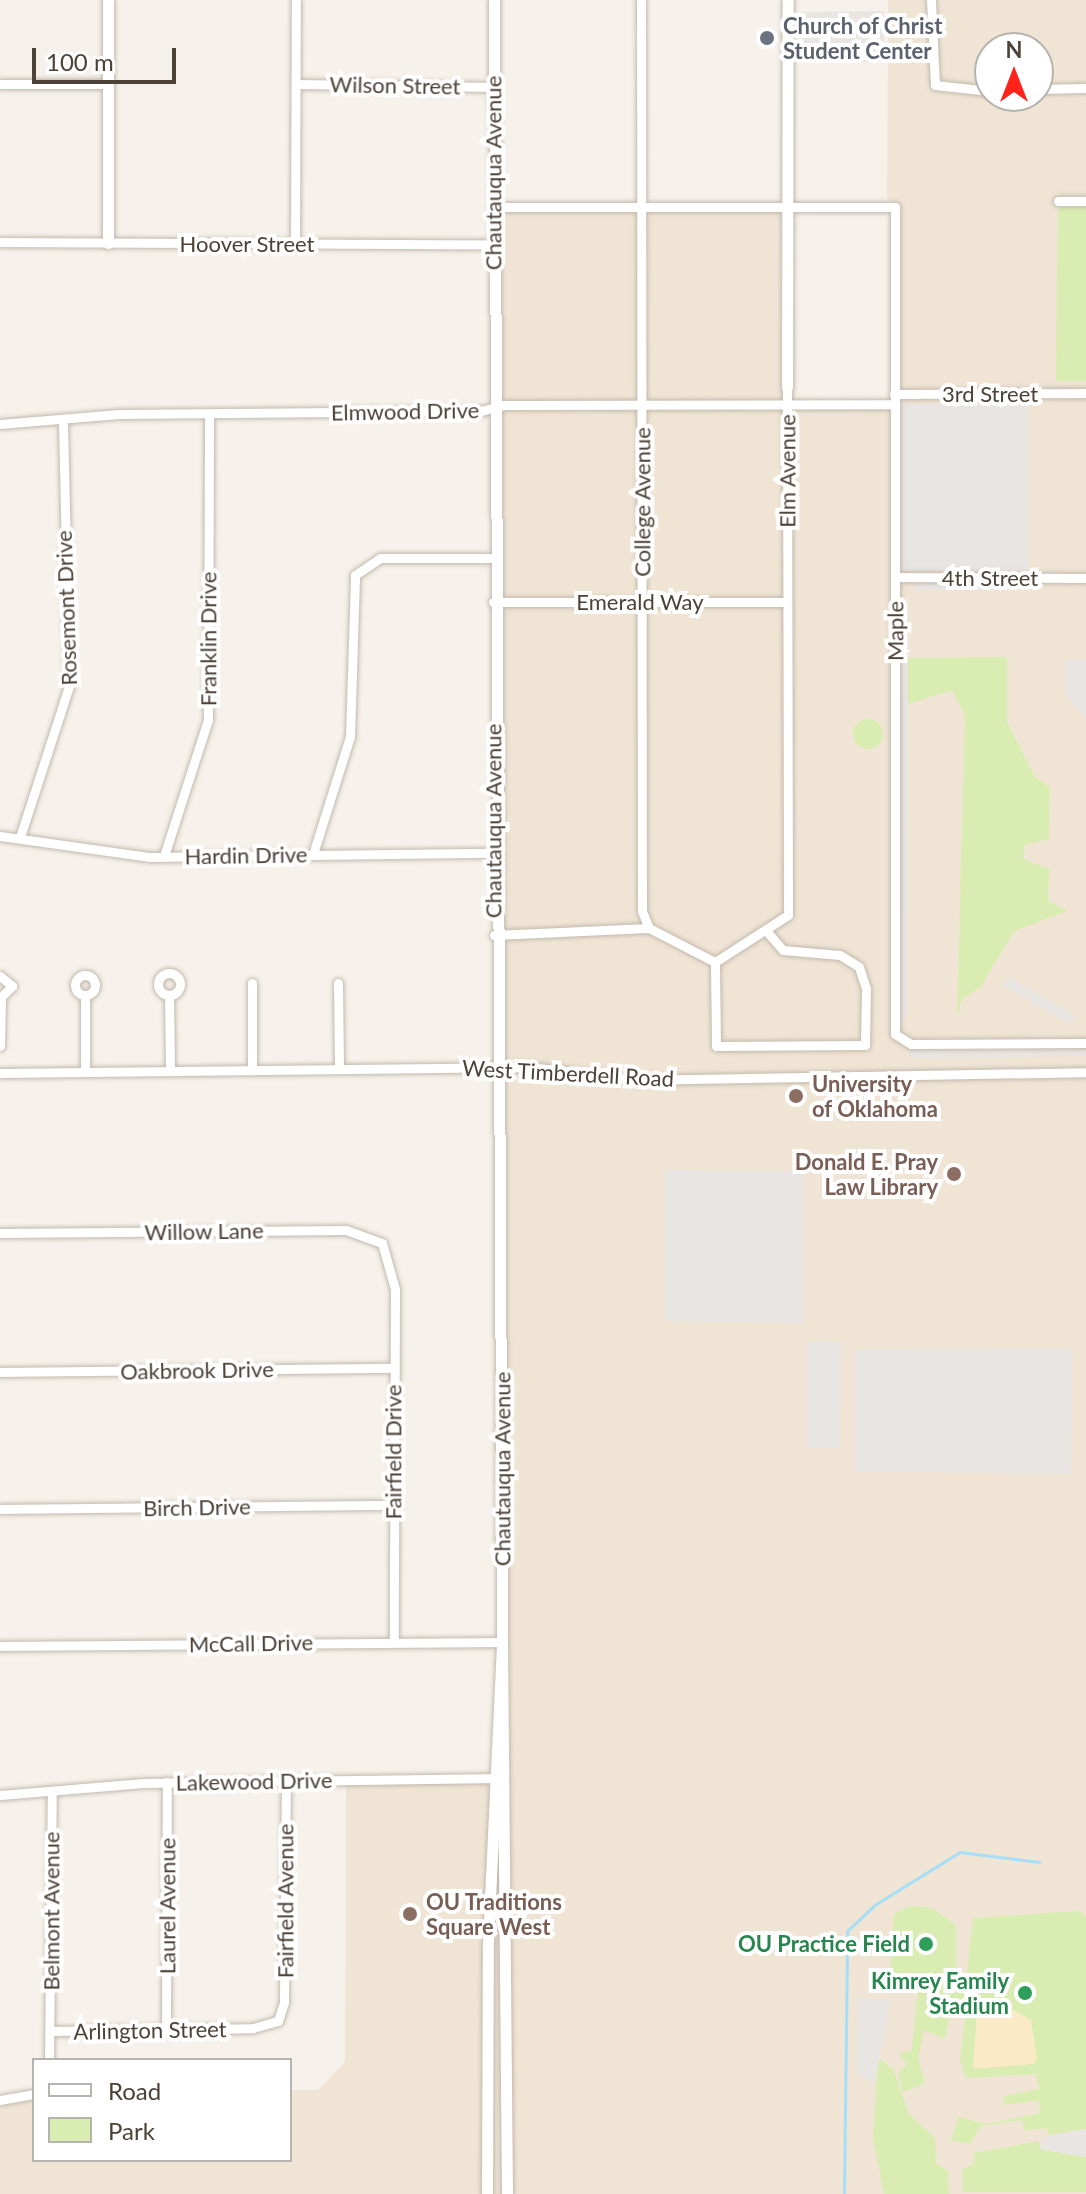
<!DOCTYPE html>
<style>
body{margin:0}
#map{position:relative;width:1086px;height:2194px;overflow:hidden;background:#f6f2eb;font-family:Lato,sans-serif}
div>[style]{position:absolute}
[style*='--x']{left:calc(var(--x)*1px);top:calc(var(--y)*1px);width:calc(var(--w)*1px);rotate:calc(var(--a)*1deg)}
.education>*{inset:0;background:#f0e5d5}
.green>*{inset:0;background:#d9edb2}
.round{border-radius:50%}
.sand>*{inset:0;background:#fbeac6}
.parking>*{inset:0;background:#e8e5e3}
.stream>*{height:3px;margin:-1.5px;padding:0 1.5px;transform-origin:1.5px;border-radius:1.5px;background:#a5def6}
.roads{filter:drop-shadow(0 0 2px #c3b9ad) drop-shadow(0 0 2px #c3b9ad)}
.minor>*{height:9px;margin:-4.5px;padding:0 4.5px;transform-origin:4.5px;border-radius:4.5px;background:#fff}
.minor>.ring{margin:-4.5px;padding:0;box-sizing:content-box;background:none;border:9px solid #fff;border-radius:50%}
.tertiary>*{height:11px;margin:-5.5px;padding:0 5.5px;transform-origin:5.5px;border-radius:5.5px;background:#fff}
.dots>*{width:22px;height:22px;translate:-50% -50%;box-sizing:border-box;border:4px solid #fff;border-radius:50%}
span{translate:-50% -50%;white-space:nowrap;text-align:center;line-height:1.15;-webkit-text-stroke:8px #fff;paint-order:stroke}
.worship-label{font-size:22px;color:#5b616d;font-weight:700}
.left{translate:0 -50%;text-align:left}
.street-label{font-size:22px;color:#4c4238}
.education-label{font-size:22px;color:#785e54;font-weight:700}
.right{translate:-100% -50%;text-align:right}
.leisure-label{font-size:22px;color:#27864d;font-weight:700}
.legend{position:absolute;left:32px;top:2058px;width:260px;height:104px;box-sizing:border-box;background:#fff;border:2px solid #b7b3af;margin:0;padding:10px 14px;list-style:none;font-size:24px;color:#4c4238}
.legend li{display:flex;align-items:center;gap:16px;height:40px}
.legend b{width:40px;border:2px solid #b7b3af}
.north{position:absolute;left:974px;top:32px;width:80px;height:80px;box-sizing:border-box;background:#fff;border:2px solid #b7b3af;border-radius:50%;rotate:0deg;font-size:22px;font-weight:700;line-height:32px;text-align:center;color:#4c4238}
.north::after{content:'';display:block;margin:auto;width:28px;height:36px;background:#ff231a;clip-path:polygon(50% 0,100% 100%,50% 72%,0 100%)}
.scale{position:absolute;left:32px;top:48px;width:144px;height:36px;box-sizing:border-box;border:4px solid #4c4238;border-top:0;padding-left:10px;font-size:24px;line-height:28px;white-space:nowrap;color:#4c4238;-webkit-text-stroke:6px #fff;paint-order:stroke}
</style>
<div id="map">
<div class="education">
<i style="clip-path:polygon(evenodd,888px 0,1086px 0,1086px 2194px,0 2194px,0 2107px,34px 2100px,34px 2160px,290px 2160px,290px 2090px,318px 2090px,345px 2062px,346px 1783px,510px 1783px,499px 211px,781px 212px,782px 408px,900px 409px,901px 208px,887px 198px,888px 0,990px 48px,1038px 48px,1038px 96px,990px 96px,990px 48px)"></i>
</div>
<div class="green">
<i style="clip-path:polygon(1058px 207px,1086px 207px,1086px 381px,1056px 381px)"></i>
<i style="clip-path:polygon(1007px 657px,1007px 722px,1035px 777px,1050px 787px,1049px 839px,1024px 845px,1023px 859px,1049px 869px,1048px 901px,1067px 911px,1014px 931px,980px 988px,962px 999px,957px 1018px,965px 715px,952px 690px,908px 704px,908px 658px)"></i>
<i class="round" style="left:853px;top:719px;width:30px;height:30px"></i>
<i style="clip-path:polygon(910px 1906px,932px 1908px,956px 1925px,956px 1977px,890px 1975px,894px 1914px)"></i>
<i style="clip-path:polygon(1080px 1911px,1086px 1917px,1086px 2129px,1049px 2135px,1046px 2128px,1024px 2131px,1022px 2120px,981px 2126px,970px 2144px,951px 2140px,959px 2117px,985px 2124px,1040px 2113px,1038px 2100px,1004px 2105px,1004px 2096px,1039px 2089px,1036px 2074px,966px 2078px,960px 2060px,967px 2006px,952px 2003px,945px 2039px,924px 2030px,918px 2058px,925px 2083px,903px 2092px,898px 2074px,907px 2063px,898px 2054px,912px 2050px,918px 1989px,898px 1987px,893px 1993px,894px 1985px,966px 1982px,973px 1918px)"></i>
<i style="clip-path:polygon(878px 2058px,893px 2069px,909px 2114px,935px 2138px,936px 2164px,948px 2170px,949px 2194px,884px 2194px,873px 2138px)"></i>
<i style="clip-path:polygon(1039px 2141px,1040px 2149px,1086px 2157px,1086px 2192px,963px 2192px,962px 2170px,974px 2164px,974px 2153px)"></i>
</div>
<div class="sand">
<i style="clip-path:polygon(999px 2002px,1031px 2020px,1037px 2057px,1034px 2064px,973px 2069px,977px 2007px)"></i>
</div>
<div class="parking">
<i style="clip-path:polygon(884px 11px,884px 62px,802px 62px,802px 12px)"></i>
<i style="clip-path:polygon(901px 404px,1028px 404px,1028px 571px,901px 571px)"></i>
<i style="clip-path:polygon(915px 580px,993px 580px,993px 590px,915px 590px)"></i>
<i style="clip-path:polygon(908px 608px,908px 781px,907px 1018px,899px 1017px,899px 609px)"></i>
<i style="clip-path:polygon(1066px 660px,1086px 660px,1086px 719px,1066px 693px)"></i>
<i style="clip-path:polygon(1009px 977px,1075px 1016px,1070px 1024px,1004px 986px)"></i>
<i style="clip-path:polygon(1086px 1046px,1086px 1056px,910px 1058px,909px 1049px)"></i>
<i style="clip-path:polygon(665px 1170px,803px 1171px,803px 1323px,665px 1321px)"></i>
<i style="clip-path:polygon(807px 1342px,841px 1342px,840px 1448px,807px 1448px)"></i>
<i style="clip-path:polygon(1072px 1349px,1071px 1473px,855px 1472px,855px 1350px)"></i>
<i style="clip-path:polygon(857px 1998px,890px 2000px,875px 2083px,857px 2074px)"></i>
<i style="clip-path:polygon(1086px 2129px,1086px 2157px,1040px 2149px,1045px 2136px)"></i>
</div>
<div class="stream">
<i style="--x:844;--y:2194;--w:263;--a:-89.3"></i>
<i style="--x:847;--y:1931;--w:40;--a:-43"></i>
<i style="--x:876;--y:1904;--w:99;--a:-31.8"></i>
<i style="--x:960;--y:1852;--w:80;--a:7.2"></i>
</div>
<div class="roads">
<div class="minor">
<i style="--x:641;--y:0;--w:911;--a:89.94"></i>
<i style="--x:642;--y:911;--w:18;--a:68"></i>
<i style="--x:649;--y:928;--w:74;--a:27.3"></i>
<i style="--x:931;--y:0;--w:85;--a:87.3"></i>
<i style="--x:935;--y:85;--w:55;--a:6.2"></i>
<i style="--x:0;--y:84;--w:108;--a:0"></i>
<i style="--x:296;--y:84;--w:198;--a:0.9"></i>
<i style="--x:1038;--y:89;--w:48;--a:-1.2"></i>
<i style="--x:1058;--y:201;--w:28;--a:0"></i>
<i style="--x:493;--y:207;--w:402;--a:0"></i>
<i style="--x:895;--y:207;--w:827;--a:90"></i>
<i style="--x:895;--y:1034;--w:19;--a:32"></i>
<i style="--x:911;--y:1044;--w:175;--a:-0.3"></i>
<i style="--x:0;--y:242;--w:493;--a:0.3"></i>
<i style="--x:295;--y:245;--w:245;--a:-89.8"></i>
<i style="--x:894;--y:394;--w:192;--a:-0.3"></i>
<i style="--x:0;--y:424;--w:119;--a:-4.8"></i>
<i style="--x:119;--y:414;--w:362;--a:-0.5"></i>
<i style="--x:481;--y:411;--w:24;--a:-15"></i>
<i style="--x:504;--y:405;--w:390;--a:-0.1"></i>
<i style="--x:895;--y:577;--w:191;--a:0.3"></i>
<i style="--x:493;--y:602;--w:294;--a:0"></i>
<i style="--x:0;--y:836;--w:150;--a:8"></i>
<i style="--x:149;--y:857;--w:344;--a:-0.7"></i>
<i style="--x:20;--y:837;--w:159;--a:-72"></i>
<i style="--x:69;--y:686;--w:267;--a:-91.3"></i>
<i style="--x:313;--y:854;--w:123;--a:-72.5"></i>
<i style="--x:350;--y:737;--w:162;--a:-88.2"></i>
<i style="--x:355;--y:575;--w:30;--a:-34"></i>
<i style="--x:380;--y:558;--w:113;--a:0"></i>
<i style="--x:164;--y:856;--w:143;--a:-72.1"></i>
<i style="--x:208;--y:720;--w:306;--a:-89.8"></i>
<i style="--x:769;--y:934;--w:21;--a:49"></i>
<i style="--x:783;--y:950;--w:57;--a:5"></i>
<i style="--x:840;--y:955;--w:22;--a:32"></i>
<i style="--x:859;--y:967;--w:22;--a:72"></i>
<i style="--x:866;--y:988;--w:57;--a:91"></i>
<i style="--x:865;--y:1045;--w:149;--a:179.6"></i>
<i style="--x:716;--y:1046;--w:84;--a:-90.7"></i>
<i style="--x:715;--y:962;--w:87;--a:-32.8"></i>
<i style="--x:788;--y:915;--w:528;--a:-90.11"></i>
<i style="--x:494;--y:935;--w:155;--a:-2.6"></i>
<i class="ring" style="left:158px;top:973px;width:13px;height:13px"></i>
<i class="ring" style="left:75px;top:975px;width:11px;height:11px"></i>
<i style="--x:0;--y:976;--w:16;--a:40"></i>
<i style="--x:12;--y:986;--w:17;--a:135"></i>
<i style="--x:252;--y:983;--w:86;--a:90"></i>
<i style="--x:338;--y:983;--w:85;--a:89.3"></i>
<i style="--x:169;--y:995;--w:75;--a:89.2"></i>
<i style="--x:85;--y:996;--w:76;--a:90"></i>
<i style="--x:0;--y:1046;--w:49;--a:-88.8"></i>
<i style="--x:0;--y:1073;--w:529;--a:-0.65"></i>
<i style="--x:529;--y:1067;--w:107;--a:7"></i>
<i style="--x:635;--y:1080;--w:451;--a:-1"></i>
<i style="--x:0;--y:1233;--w:346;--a:-0.5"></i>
<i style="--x:346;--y:1230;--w:38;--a:20"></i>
<i style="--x:382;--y:1243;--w:48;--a:74.2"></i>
<i style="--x:395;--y:1289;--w:352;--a:90.2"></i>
<i style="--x:0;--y:1372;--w:393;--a:-0.6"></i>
<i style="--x:0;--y:1509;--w:393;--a:-0.6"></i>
<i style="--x:0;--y:1646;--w:502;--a:-0.46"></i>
<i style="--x:0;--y:1795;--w:144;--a:-4.8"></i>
<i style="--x:143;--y:1783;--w:357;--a:-0.8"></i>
<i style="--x:166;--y:2029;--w:247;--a:-89.8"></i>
<i style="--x:50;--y:2031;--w:203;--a:-0.8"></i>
<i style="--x:253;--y:2028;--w:26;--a:-16"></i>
<i style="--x:278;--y:2021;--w:20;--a:-72"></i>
<i style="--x:284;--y:2002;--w:222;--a:-89.5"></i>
<i style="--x:49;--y:2060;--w:269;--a:-89.4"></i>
<i style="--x:0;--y:2100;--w:35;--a:-10"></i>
</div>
<div class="tertiary">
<i style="--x:108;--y:0;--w:243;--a:90"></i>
<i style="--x:787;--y:387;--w:387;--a:-89.9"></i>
<i style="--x:502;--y:1642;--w:552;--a:89.48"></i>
<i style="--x:487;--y:2194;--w:253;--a:-89.8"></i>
<i style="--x:488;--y:1941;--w:299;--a:-87.3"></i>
<i style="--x:502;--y:1642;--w:1642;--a:-90.28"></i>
</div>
</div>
<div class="dots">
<i style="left:767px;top:38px;background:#6b7280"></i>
<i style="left:796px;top:1096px;background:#8d6e63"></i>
<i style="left:954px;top:1174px;background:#8d6e63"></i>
<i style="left:410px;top:1914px;background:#8d6e63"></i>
<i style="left:926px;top:1944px;background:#2e9e5b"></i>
<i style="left:1025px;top:1993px;background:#2e9e5b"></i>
</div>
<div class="worship-label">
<span class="left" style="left:783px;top:38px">Church of Christ<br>Student Center</span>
</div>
<div class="street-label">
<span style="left:395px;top:85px;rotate:1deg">Wilson Street</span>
<span style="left:493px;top:173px;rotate:-90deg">Chautauqua Avenue</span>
<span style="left:247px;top:244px">Hoover Street</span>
<span style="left:990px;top:394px">3rd Street</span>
<span style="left:405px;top:411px;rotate:-1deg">Elmwood Drive</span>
<span style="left:787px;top:471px;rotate:-90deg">Elm Avenue</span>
<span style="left:642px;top:502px;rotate:-90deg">College Avenue</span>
<span style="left:990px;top:578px">4th Street</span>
<span style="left:640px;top:602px">Emerald Way</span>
<span style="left:66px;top:608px;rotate:-92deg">Rosemont Drive</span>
<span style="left:895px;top:631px;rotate:-90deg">Maple</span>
<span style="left:208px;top:639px;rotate:-90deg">Franklin Drive</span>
<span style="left:493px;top:821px;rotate:-90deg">Chautauqua Avenue</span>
<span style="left:246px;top:855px;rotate:-1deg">Hardin Drive</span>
<span style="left:568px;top:1073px;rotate:3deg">West Timberdell Road</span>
<span style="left:204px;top:1231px;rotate:-1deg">Willow Lane</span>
<span style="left:197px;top:1370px;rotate:-1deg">Oakbrook Drive</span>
<span style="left:393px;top:1452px;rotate:-90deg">Fairfield Drive</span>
<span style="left:502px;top:1469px;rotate:-90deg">Chautauqua Avenue</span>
<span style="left:197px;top:1507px;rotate:-1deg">Birch Drive</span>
<span style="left:251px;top:1643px;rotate:-1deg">McCall Drive</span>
<span style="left:254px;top:1781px;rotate:-1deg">Lakewood Drive</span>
<span style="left:285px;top:1901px;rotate:-90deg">Fairfield Avenue</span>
<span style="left:167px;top:1906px;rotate:-90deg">Laurel Avenue</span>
<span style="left:51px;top:1911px;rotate:-90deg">Belmont Avenue</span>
<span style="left:150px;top:2030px;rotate:-1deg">Arlington Street</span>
</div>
<div class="education-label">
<span class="left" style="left:812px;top:1096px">University<br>of Oklahoma</span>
<span class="right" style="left:938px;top:1174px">Donald E. Pray<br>Law Library</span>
<span class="left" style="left:426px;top:1914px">OU Traditions<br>Square West</span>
</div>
<div class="leisure-label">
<span class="right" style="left:910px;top:1944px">OU Practice Field</span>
<span class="right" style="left:1009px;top:1993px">Kimrey Family<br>Stadium</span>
</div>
<ul class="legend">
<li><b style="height:10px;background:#fff"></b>Road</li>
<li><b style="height:22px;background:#d9edb2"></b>Park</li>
</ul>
<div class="north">N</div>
<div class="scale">100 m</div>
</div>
